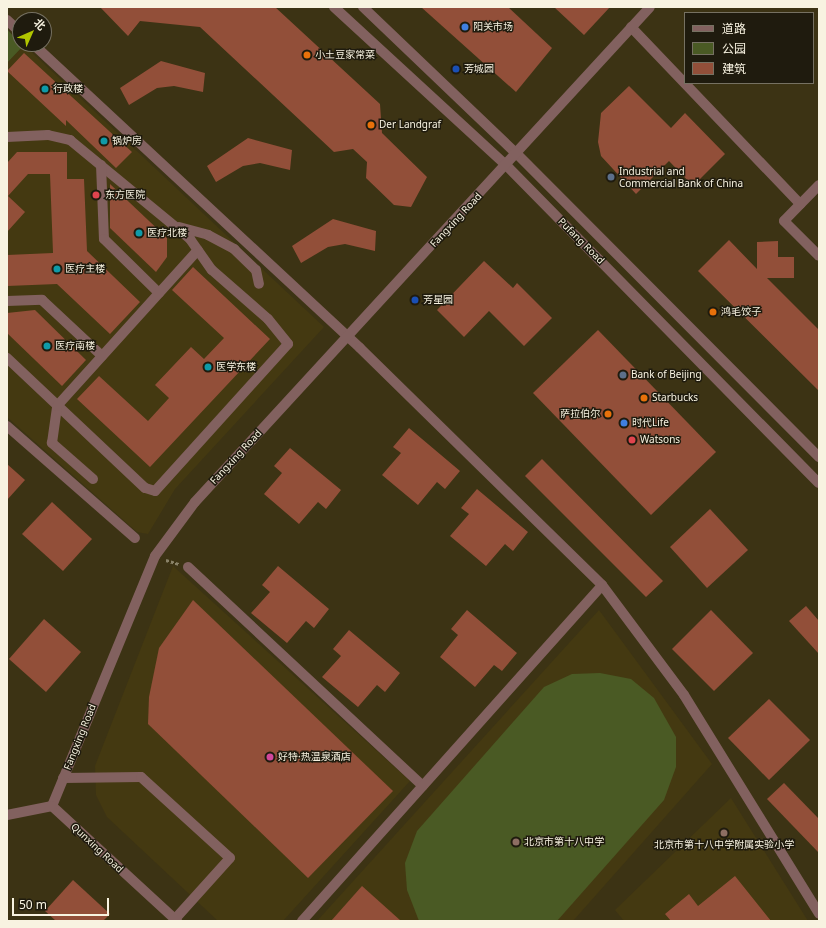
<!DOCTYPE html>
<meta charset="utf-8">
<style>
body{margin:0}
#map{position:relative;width:826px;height:928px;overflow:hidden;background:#3c3314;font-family:"Noto Sans","Noto Sans SC",sans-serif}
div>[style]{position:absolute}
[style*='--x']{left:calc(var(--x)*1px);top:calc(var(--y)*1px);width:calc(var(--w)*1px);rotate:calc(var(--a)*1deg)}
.built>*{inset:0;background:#443911}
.green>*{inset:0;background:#4a5a24}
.building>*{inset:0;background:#924f39}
.path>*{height:2.5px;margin-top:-1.25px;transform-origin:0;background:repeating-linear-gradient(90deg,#898268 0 3px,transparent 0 5px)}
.minor>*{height:10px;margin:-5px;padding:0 5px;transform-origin:5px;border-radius:5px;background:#82615f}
.dots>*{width:11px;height:11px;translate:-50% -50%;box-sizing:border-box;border:2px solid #1f1b0e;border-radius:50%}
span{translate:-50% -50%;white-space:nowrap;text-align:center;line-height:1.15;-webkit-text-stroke:3px #1f1b0e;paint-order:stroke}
.poi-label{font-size:10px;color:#f8f3e1}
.left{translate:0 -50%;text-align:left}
.right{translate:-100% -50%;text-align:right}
.street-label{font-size:10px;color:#f8f3e1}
.frame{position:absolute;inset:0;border:8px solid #f8f3e1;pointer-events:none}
.legend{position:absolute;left:684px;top:12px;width:130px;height:72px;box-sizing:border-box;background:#1f1b0e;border:1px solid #767162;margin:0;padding:5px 7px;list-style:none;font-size:12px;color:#f8f3e1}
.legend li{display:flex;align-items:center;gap:8px;height:20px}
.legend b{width:20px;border:1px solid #767162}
.north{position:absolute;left:12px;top:12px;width:40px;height:40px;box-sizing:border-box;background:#1f1b0e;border:1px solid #767162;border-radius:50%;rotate:45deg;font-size:11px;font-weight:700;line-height:16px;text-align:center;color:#f8f3e1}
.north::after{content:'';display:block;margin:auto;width:14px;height:18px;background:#b1c500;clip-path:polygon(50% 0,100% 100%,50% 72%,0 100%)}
.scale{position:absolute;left:12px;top:898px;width:97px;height:18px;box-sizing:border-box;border:2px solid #f8f3e1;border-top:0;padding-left:5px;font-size:12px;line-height:14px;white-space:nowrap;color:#f8f3e1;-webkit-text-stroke:3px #1f1b0e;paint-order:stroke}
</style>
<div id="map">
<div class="built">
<i style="clip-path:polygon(24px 45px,324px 327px,175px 489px,148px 534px,137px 532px,7px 417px,7px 63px)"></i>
<i style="clip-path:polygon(173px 566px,410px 781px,283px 921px,218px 921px,107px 817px,96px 795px,95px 766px)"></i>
<i style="clip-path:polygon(599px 610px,712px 764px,573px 921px,317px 921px)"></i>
<i style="clip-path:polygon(731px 798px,808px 921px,624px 921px,615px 910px)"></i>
</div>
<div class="green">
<i style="clip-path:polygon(7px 29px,20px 44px,24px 45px,7px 63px)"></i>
<i style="clip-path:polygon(600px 673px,631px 679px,654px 698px,676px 737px,676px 767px,664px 800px,557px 921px,419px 921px,407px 890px,405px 863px,417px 831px,544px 687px,572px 674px)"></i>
</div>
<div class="building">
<i style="clip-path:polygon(100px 7px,275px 7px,380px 104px,382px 133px,427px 177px,411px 207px,394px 205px,366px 178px,367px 162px,353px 149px,334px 152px,200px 27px,140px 21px,128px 36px)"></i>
<i style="clip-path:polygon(421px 7px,508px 7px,552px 48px,516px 92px)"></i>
<i style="clip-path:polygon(554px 7px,610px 7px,584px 35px)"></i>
<i style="clip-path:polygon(24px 53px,132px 152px,116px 168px,66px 120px,66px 126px,7px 71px)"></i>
<i style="clip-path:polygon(161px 61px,205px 73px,203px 92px,174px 86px,157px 88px,129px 105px,120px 88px)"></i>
<i style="clip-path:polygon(629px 86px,671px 128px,685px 113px,725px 154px,693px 186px,669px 161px,636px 194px,601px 156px,598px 142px,601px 113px)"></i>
<i style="clip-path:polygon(248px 138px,292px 150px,290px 170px,260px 163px,243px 166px,216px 182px,207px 166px)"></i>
<i style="clip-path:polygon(17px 152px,67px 152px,67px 179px,84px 179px,87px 251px,140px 302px,110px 334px,57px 284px,7px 286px,7px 255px,53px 253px,50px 174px,28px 174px,8px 196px,25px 212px,7px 232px,7px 163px)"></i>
<i style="clip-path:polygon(110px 184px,167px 238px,167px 257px,156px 272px,110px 228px)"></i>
<i style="clip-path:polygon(333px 219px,376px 231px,375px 251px,345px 244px,328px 247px,301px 263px,292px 246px)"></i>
<i style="clip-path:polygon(729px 240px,757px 269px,757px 242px,778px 241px,778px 257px,794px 257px,794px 278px,767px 278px,819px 330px,819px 391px,698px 271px)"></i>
<i style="clip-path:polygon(484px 261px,513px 288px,517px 283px,552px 318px,524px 346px,489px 311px,464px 337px,437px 310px)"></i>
<i style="clip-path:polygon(193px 267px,270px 339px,150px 467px,77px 399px,99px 376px,148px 421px,169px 398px,155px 385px,191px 347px,204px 359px,224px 338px,172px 290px)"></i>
<i style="clip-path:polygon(35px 310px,86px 360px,62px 386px,7px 333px,7px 313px)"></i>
<i style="clip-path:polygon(598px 330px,716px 452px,651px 515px,533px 393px)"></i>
<i style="clip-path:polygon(409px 428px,460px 471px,445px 489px,437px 482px,418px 505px,382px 475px,401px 453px,393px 447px)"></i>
<i style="clip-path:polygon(290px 448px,341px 490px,326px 509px,318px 502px,299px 524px,264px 494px,282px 473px,274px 466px)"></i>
<i style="clip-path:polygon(542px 459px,663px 581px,646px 597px,525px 476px)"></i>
<i style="clip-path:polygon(7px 464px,25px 480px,7px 500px)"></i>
<i style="clip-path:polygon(477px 489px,528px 532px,513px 551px,505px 544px,486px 566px,450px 536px,469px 514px,461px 508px)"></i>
<i style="clip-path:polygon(52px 502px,92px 539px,63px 571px,22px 534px)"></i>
<i style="clip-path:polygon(710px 509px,748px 550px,707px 588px,670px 547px)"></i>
<i style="clip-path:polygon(278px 566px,329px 609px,314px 628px,306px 621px,287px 643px,251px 613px,270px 592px,262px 585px)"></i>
<i style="clip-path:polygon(193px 600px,393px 791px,308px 878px,148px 724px,149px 697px,159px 648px)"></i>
<i style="clip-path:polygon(806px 606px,819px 621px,819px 654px,789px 621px)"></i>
<i style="clip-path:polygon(467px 610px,517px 653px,502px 671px,494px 665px,475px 687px,440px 657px,458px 635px,451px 629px)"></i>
<i style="clip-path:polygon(711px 610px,753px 653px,714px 691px,672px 649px)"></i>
<i style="clip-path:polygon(44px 619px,81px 652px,46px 692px,9px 659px)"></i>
<i style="clip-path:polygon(349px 630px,400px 673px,385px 692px,377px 685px,358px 707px,322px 677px,341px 656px,333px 649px)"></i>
<i style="clip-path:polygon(769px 699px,810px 740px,769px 780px,728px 738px)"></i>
<i style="clip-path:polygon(784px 783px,819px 819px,819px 853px,767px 799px)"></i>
<i style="clip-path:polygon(735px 876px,771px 921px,671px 921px,665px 914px,689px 894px,698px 906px)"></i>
<i style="clip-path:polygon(73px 880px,110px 914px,103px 921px,56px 921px,45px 911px)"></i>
<i style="clip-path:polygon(362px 886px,401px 921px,331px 921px)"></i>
</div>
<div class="path">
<i style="--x:166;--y:560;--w:14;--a:17"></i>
</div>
<div class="minor">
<i style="--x:334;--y:7;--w:234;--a:42.6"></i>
<i style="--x:506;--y:165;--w:446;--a:45.5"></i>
<i style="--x:363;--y:7;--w:213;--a:43.7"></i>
<i style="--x:517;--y:154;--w:428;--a:45.1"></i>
<i style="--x:7;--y:20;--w:18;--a:43"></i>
<i style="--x:631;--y:27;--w:245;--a:46.3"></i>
<i style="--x:33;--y:44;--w:446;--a:42.9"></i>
<i style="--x:360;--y:348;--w:339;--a:44.4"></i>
<i style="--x:602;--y:585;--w:137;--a:53.3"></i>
<i style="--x:684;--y:695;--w:257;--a:58.3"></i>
<i style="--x:7;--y:137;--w:41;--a:-2.8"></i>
<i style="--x:48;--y:135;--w:23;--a:13"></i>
<i style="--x:70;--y:140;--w:156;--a:39.5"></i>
<i style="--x:190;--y:239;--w:38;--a:55"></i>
<i style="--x:212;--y:270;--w:74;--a:41.2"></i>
<i style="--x:268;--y:319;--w:32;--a:51"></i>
<i style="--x:288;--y:344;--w:198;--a:132.1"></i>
<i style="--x:155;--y:491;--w:10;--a:-163"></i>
<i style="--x:145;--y:488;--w:190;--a:-136.7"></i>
<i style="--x:101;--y:165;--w:74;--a:87.7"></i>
<i style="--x:104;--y:239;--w:77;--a:44.5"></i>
<i style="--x:819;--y:185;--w:50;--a:134.2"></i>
<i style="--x:784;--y:221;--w:49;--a:45"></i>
<i style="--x:179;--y:227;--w:30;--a:15"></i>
<i style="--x:208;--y:235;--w:30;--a:28"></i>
<i style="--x:234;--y:249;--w:30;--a:44"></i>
<i style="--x:256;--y:270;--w:14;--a:78"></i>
<i style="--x:7;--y:301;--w:35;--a:-2"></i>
<i style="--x:42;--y:300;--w:82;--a:43"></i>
<i style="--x:7;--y:426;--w:170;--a:41.2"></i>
<i style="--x:93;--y:479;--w:55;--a:-138.7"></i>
<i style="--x:52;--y:443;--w:37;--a:-82"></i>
<i style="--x:57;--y:406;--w:210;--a:-47.9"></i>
<i style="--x:188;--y:567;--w:321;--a:43"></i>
<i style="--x:63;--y:778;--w:78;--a:-0.7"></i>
<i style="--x:141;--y:777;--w:120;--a:42.3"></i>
<i style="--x:230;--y:858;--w:82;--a:132"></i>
<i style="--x:52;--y:806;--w:270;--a:-67.6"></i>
<i style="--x:155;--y:556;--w:67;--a:-53.5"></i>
<i style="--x:195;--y:502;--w:672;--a:-47.41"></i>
<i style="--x:52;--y:806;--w:170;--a:42.6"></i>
<i style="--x:7;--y:815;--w:46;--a:-11.3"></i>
<i style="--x:302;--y:921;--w:450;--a:-48.2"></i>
</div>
<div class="dots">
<i style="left:465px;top:27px;background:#3f7fe0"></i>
<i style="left:307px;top:55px;background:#e8710a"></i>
<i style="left:456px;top:69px;background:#1a4fb4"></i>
<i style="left:45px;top:89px;background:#0f9aa8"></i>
<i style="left:371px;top:125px;background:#e8710a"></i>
<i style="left:104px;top:141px;background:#0f9aa8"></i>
<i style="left:611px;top:177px;background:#5c6f8a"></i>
<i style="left:96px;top:195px;background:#e0444e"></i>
<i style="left:139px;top:233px;background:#0f9aa8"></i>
<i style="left:57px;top:269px;background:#0f9aa8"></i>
<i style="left:415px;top:300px;background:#1a4fb4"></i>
<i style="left:713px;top:312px;background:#e8710a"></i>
<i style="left:47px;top:346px;background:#0f9aa8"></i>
<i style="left:208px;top:367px;background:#0f9aa8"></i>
<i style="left:623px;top:375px;background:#5c6f8a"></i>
<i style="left:644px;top:398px;background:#e8710a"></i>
<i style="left:608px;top:414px;background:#e8710a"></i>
<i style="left:624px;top:423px;background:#3f7fe0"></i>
<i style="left:632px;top:440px;background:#e0444e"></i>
<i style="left:270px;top:757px;background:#d1479c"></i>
<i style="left:724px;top:833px;background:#8d6e63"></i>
<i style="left:516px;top:842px;background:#8d6e63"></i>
</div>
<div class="poi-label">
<span class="left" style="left:473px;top:27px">阳关市场</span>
<span class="left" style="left:315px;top:55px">小土豆家常菜</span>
<span class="left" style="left:464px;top:69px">芳城园</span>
<span class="left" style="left:53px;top:89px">行政楼</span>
<span class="left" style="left:379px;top:125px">Der Landgraf</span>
<span class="left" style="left:112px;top:141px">锅炉房</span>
<span class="left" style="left:619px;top:177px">Industrial and<br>Commercial Bank of China</span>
<span class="left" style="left:105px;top:195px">东方医院</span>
<span class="left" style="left:147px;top:233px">医疗北楼</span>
<span class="left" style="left:65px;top:269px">医疗主楼</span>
<span class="left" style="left:423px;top:300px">芳星园</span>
<span class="left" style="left:721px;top:312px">鸿毛饺子</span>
<span class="left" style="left:55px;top:346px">医疗南楼</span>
<span class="left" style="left:216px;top:367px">医学东楼</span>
<span class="left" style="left:631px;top:375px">Bank of Beijing</span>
<span class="left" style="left:652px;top:398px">Starbucks</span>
<span class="right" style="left:600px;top:414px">萨拉伯尔</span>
<span class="left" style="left:632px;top:423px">时代Life</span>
<span class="left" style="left:640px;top:440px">Watsons</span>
<span class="left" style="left:278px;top:757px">好特·热温泉酒店</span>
<span class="left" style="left:524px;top:842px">北京市第十八中学</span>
<span style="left:724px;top:845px">北京市第十八中学附属实验小学</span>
</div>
<div class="street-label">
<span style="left:456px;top:220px;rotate:-47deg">Fangxing Road</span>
<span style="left:581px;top:241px;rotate:45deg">Pufang Road</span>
<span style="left:236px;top:457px;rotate:-47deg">Fangxing Road</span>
<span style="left:80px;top:737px;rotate:-68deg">Fangxing Road</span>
<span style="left:97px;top:848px;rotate:43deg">Qunxing Road</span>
</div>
<div class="frame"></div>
<ul class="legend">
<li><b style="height:5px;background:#82615f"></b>道路</li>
<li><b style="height:11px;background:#4a5a24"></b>公园</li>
<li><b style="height:11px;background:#924f39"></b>建筑</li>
</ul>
<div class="north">北</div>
<div class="scale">50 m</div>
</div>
